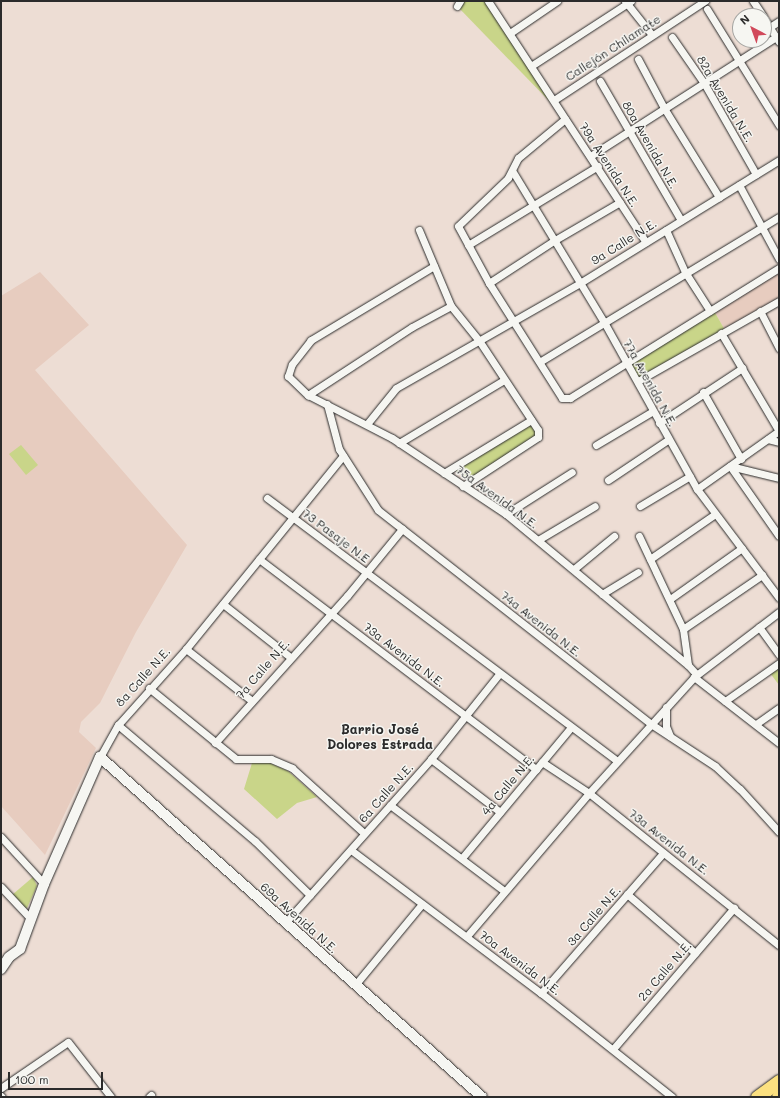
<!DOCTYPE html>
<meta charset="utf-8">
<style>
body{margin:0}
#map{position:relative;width:780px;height:1098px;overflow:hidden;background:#edddd4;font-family:Mali,sans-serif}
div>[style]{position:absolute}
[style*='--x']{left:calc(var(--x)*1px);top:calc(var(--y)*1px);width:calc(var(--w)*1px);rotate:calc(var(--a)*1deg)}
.built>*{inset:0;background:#e7ccbf}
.green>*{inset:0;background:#c9d589}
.roads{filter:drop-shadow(0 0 1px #2b2b2b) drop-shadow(0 0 1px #2b2b2b)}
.street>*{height:7px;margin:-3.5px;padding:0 3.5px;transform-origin:3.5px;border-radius:3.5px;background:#f6f6f2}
.secondary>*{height:10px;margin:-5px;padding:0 5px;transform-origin:5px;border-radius:5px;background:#f6f6f2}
.highway>*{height:13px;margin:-6.5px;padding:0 6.5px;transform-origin:6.5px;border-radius:6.5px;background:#fbe080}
span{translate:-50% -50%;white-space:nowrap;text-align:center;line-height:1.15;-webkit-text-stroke:3px #f6f6f2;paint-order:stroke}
.street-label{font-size:12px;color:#2b2b2b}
.neighbourhood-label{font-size:13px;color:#2b2b2b;font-weight:700}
.frame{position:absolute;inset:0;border:2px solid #2b2b2b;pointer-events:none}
.north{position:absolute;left:732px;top:8px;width:40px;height:40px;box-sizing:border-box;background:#f6f6f2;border:1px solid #a5a5a2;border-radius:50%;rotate:319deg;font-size:11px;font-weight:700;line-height:16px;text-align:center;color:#2b2b2b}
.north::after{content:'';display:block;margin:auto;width:14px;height:18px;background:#d1495b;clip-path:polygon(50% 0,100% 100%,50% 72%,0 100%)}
.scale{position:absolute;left:8px;top:1072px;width:95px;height:18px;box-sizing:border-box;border:2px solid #2b2b2b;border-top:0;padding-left:5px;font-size:12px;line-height:14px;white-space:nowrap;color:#2b2b2b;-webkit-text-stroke:3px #f6f6f2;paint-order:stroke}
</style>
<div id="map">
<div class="built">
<i style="clip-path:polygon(779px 270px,779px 298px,726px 332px,713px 309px)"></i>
<i style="clip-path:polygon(40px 272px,89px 325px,35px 370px,187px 545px,136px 632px,100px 703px,81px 722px,79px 732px,96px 748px,45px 855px,1px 806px,1px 296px)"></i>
</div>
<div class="green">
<i style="clip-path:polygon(462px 1px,487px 1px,553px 105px,458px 7px)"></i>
<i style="clip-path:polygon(713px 309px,726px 332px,638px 381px,627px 363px)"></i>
<i style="clip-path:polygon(530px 419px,542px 437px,473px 481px,449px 467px)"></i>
<i style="clip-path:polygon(21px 445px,38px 465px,26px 475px,9px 454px)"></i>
<i style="clip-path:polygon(779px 667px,779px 685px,770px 673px)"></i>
<i style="clip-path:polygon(252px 763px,270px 763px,288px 771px,317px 797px,297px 803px,277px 819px,244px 789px)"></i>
<i style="clip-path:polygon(33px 877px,37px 886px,27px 908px,23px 908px,12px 895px)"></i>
</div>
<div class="roads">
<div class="street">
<i style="--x:488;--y:1;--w:288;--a:56.8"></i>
<i style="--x:625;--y:1;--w:43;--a:51.5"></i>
<i style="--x:753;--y:1;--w:18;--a:56"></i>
<i style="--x:457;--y:6;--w:6;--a:-59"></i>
<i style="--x:707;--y:9;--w:137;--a:58.2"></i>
<i style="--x:764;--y:18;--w:28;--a:58"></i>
<i style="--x:770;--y:27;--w:11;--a:-34"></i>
<i style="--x:510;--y:33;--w:57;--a:-34.2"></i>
<i style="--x:672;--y:37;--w:56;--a:55.2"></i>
<i style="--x:704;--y:83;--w:105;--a:60.3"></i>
<i style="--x:638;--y:59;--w:55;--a:62"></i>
<i style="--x:664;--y:108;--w:105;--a:58.3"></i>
<i style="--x:531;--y:66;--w:119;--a:-33"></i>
<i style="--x:600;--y:81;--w:161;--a:59.8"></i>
<i style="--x:554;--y:100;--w:181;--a:-33.3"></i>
<i style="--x:565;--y:119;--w:61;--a:140.3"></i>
<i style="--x:518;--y:158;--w:22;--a:117"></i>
<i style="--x:508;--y:178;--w:69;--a:136.2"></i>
<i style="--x:458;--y:226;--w:65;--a:61.5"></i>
<i style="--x:489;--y:283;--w:136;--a:57.6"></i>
<i style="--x:562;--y:398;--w:8;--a:0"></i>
<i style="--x:570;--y:398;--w:246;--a:-31.9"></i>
<i style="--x:592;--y:155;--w:219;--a:-32.7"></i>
<i style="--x:513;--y:172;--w:175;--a:58.8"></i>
<i style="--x:604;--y:322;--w:191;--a:60.9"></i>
<i style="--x:697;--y:489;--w:136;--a:53"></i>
<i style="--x:739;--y:185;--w:84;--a:61.6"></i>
<i style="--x:419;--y:230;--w:82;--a:67.2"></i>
<i style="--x:451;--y:306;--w:46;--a:51.1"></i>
<i style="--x:480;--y:342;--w:105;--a:56.6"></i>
<i style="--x:538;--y:430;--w:7;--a:90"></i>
<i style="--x:538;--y:437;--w:90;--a:146.8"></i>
<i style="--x:666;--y:230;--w:46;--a:65.7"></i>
<i style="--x:685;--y:272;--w:46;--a:57.3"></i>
<i style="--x:468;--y:245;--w:152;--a:-31.3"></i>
<i style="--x:434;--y:266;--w:144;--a:149"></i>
<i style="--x:311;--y:340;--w:31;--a:128"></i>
<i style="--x:292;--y:364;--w:13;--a:108"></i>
<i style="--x:288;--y:376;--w:28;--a:44"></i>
<i style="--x:308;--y:395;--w:94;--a:27.1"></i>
<i style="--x:392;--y:438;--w:137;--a:33.7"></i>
<i style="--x:506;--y:514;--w:236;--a:39.7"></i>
<i style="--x:489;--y:283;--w:79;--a:-33.1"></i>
<i style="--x:555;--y:240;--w:75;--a:-30.3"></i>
<i style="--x:760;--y:311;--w:42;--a:62.8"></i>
<i style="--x:721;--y:333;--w:114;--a:59.4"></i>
<i style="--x:541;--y:361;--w:278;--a:-31.2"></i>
<i style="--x:638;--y:381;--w:162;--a:-29.6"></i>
<i style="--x:703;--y:392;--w:77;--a:60.4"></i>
<i style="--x:308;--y:395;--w:124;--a:-33.2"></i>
<i style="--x:412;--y:327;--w:44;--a:-28.3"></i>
<i style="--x:327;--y:404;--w:47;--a:75.1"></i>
<i style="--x:339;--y:449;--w:72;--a:57.4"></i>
<i style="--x:378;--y:510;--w:347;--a:38.1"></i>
<i style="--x:651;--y:724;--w:77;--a:33.3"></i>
<i style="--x:715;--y:766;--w:34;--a:43"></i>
<i style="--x:740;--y:789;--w:58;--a:47.8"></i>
<i style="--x:659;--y:423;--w:100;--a:-33.5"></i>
<i style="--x:367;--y:424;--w:46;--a:-51.1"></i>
<i style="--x:396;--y:388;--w:212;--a:-29.7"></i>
<i style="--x:580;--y:283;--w:234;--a:-31.7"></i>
<i style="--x:768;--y:439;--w:11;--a:15"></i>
<i style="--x:399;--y:443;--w:122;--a:-31"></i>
<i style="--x:596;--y:445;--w:66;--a:-30.8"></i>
<i style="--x:730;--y:466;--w:85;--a:55"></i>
<i style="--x:730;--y:466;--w:50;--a:13.8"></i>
<i style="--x:444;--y:473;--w:102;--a:-31.3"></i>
<i style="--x:608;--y:480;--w:73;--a:-33.9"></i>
<i style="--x:697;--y:489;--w:100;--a:-35.3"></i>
<i style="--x:267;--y:498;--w:438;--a:36.9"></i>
<i style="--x:640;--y:506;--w:58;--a:-31"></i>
<i style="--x:506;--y:514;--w:78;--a:-32.5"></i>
<i style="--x:639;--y:536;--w:103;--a:64.7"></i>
<i style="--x:683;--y:629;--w:36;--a:82"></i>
<i style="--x:688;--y:665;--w:12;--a:48"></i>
<i style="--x:538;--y:540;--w:66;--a:-30.8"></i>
<i style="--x:259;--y:559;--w:348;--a:37.2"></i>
<i style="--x:650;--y:559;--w:79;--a:-34.7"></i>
<i style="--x:574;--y:569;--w:52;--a:-39.5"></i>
<i style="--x:602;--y:594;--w:42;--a:-31.4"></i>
<i style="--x:670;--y:599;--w:88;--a:-35.3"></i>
<i style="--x:223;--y:604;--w:85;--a:38.3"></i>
<i style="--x:759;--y:627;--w:34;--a:54"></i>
<i style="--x:683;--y:629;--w:96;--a:-34.4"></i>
<i style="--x:186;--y:649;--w:84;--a:38.2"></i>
<i style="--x:694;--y:677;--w:108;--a:37.8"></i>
<i style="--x:149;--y:688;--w:112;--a:39.2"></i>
<i style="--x:236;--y:759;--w:35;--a:0"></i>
<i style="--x:271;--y:759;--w:23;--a:23"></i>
<i style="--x:292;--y:768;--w:97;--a:42.1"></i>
<i style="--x:725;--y:701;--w:66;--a:-35.1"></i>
<i style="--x:666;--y:707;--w:19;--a:90"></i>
<i style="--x:666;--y:726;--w:11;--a:68"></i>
<i style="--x:756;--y:724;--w:28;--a:-35"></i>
<i style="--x:118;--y:725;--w:180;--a:40.3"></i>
<i style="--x:255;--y:841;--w:77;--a:44.5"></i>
<i style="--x:215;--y:743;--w:198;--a:-48.1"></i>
<i style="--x:347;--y:596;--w:87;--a:-50.6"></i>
<i style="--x:100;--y:757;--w:37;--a:-61"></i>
<i style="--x:118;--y:725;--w:102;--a:-48.2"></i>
<i style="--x:186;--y:649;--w:249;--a:-50.9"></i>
<i style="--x:431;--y:759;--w:87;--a:37.5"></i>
<i style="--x:542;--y:762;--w:56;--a:33.4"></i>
<i style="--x:589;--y:793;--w:243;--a:38.7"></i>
<i style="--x:390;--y:805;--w:143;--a:37"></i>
<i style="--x:1;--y:837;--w:64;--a:47.5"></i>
<i style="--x:351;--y:850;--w:238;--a:37"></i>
<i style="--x:541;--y:993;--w:167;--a:38.4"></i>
<i style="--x:462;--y:858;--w:170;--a:-50.2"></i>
<i style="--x:1;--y:887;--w:42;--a:46.9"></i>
<i style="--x:627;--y:894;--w:90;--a:40.9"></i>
<i style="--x:285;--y:923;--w:220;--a:-48.3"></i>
<i style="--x:431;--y:759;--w:109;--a:-51.3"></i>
<i style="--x:467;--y:936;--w:188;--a:-49.5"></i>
<i style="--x:589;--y:793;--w:156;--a:-47.8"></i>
<i style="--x:694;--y:677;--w:107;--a:-37.4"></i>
<i style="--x:355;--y:985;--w:105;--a:-50.4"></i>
<i style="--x:541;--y:993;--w:186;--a:-48.9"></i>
<i style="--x:613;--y:1049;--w:186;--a:-49.4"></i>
<i style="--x:1;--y:1088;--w:81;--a:-34.5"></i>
<i style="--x:68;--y:1042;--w:70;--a:52"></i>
<i style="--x:1;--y:1096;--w:1;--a:45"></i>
<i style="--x:149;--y:1097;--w:3;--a:-45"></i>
</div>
<div class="secondary">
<i style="--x:1;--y:969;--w:14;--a:-56"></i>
<i style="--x:9;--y:957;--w:14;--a:-36"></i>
<i style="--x:20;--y:949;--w:69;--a:-69.7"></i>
<i style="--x:44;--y:884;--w:139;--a:-66.2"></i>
<i style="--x:100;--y:757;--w:511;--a:41.67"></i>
</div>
<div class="highway">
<i style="--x:757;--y:1097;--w:27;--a:-36"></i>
<i style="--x:778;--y:1097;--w:1;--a:-45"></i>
</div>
</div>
<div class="street-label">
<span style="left:613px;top:48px;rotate:-33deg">Callejón Chilamate</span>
<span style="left:725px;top:99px;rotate:59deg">82a Avenida N.E.</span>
<span style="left:650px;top:145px;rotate:60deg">80a Avenida N.E.</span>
<span style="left:609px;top:165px;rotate:57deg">79a Avenida N.E.</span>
<span style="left:624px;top:242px;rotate:-32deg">9a Calle N.E.</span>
<span style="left:650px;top:383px;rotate:61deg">77a Avenida N.E.</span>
<span style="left:497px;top:497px;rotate:36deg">75a Avenida N.E.</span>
<span style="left:336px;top:536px;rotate:37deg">73 Pasaje N.E</span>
<span style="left:541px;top:624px;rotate:38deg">74a Avenida N.E.</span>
<span style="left:404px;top:655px;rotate:37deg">73a Avenida N.E.</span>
<span style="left:263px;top:669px;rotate:-49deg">7a Calle N.E.</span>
<span style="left:143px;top:677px;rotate:-48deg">8a Calle N.E.</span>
<span style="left:508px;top:785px;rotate:-50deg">4a Calle N.E.</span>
<span style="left:386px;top:793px;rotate:-48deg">6a Calle N.E.</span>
<span style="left:669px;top:842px;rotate:38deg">73a Avenida N.E.</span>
<span style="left:594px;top:916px;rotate:-49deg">3a Calle N.E.</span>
<span style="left:299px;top:918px;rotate:42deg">69a Avenida N.E.</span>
<span style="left:520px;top:963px;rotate:37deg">70a Avenida N.E.</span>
<span style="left:665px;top:971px;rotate:-49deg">2a Calle N.E.</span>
</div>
<div class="neighbourhood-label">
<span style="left:380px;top:737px">Barrio José<br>Dolores Estrada</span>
</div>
<div class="frame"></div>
<div class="north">N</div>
<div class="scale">100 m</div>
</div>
